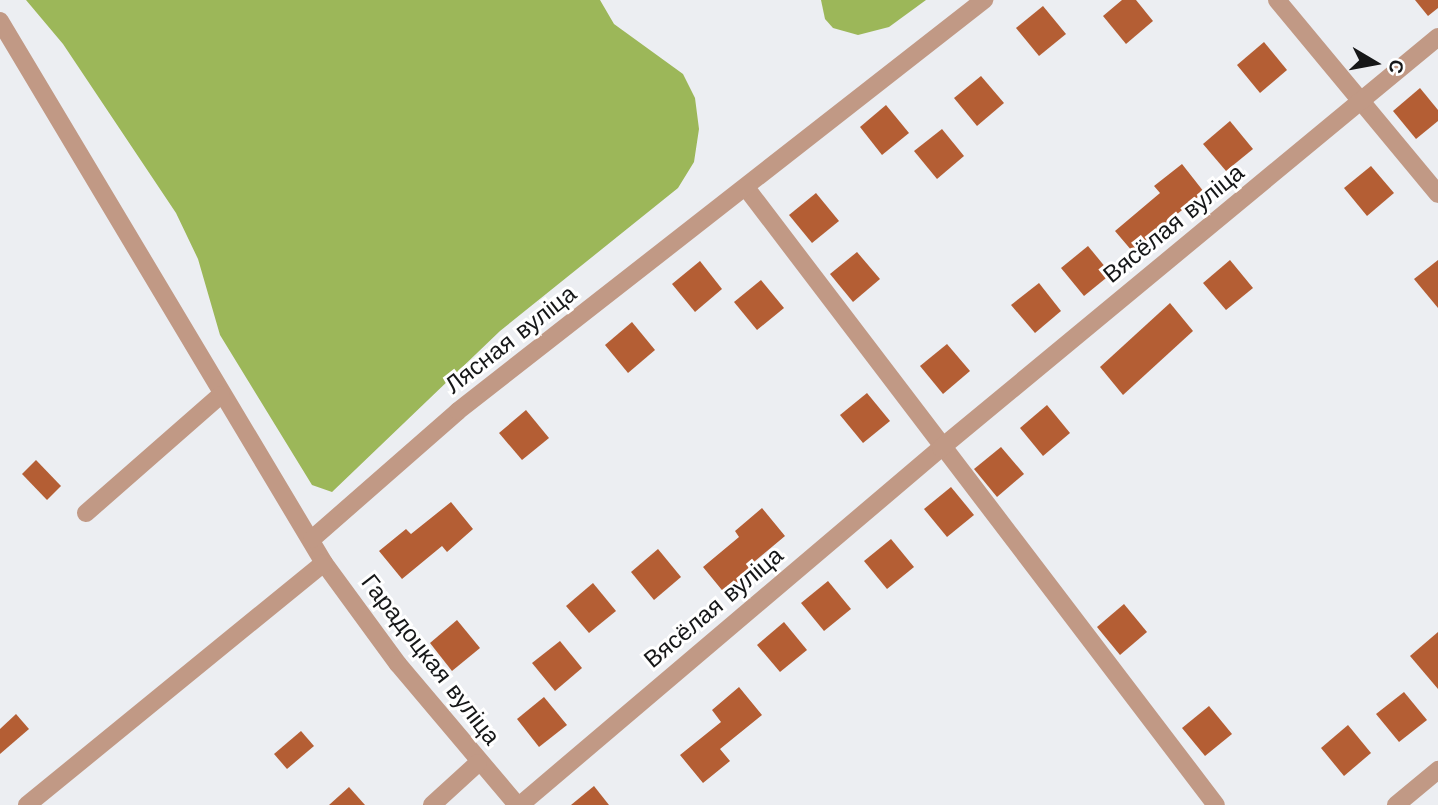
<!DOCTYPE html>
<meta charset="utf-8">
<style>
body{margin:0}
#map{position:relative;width:1438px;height:805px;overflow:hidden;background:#eceef2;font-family:"Work Sans",sans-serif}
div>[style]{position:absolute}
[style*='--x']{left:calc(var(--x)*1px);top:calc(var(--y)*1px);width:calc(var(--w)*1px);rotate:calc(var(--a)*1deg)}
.forest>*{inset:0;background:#9cb759}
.building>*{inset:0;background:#b45e34}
.minor>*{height:18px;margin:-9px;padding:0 9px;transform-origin:9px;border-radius:9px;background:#c19985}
span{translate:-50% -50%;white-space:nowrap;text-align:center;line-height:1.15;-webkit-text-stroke:6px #fff;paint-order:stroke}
.street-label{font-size:24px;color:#161718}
.north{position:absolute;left:1340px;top:28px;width:70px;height:70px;-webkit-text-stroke:5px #fff;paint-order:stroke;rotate:100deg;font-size:19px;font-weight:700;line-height:28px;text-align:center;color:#161718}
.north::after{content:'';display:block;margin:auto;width:24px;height:32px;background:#161718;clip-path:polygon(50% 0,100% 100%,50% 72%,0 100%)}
</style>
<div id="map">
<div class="forest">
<i style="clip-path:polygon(26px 0,600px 0,614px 24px,683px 74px,695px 98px,699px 129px,694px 162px,678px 188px,500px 331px,332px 492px,312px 485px,220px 335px,198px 259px,176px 213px,63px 44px)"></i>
<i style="clip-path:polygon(821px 0,926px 0,889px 27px,858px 35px,833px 28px,825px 19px)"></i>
</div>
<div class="building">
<i style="clip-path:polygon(1122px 0,1136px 0,1153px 21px,1126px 44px,1103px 16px)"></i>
<i style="clip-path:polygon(1415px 0,1438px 0,1438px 8px,1428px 16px)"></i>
<i style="clip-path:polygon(1043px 6px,1066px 34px,1039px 56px,1016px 28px)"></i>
<i style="clip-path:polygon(1264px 42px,1287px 70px,1260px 93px,1237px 65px)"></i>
<i style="clip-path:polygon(981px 76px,1004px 103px,977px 126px,954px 98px)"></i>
<i style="clip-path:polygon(1420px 88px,1438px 110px,1438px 121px,1416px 139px,1393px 111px)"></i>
<i style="clip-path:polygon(886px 105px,909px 133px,882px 155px,860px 127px)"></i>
<i style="clip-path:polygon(1230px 121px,1253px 149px,1226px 171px,1203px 144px)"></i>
<i style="clip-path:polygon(942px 129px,964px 156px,937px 179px,914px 151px)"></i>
<i style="clip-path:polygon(1182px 164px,1204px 192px,1159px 229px,1165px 236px,1138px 258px,1115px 231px,1160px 193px,1154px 186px)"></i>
<i style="clip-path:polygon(1371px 166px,1394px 193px,1367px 216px,1344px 188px)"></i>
<i style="clip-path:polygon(816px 193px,839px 221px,812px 243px,789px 215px)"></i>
<i style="clip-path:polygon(1088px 246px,1111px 274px,1084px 296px,1061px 268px)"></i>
<i style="clip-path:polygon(857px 252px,880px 279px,853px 302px,830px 274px)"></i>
<i style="clip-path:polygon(1230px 260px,1253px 288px,1226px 310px,1203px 283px)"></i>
<i style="clip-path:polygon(1438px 260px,1438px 308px,1414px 279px)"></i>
<i style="clip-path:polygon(700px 261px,722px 289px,695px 312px,672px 284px)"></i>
<i style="clip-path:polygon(761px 280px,784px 308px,757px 330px,734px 302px)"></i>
<i style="clip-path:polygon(1039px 283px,1061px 311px,1035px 333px,1011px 305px)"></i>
<i style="clip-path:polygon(1170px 303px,1193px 331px,1123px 395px,1100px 367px)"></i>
<i style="clip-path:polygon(632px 322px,655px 350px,628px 373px,605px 345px)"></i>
<i style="clip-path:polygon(947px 344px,970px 371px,943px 394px,920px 366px)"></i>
<i style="clip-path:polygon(867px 393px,890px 421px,863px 443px,840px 415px)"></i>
<i style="clip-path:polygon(1047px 405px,1070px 433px,1043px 456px,1020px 428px)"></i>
<i style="clip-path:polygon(526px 410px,549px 438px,522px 460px,499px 433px)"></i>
<i style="clip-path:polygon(1001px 447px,1024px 474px,997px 497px,974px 469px)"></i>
<i style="clip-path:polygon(36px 460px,61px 486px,47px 500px,22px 474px)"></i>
<i style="clip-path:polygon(951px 487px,974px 515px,947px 537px,924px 509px)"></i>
<i style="clip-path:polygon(451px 502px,473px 529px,447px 552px,442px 546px,402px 579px,379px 551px,406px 529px,411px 534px)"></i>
<i style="clip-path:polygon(762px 508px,785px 536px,748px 567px,753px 572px,726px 595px,703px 567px,739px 537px,735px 531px)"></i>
<i style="clip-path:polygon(891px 539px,914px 567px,887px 589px,864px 561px)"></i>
<i style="clip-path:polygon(658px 549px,681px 577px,654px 600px,631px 572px)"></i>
<i style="clip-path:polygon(828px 581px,851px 609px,824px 631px,801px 603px)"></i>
<i style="clip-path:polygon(593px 583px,616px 611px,589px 633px,566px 606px)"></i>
<i style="clip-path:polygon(1124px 604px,1147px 632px,1120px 655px,1097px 627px)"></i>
<i style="clip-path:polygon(457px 620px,480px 648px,452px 671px,430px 643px)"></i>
<i style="clip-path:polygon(784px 622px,807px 650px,780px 672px,757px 645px)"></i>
<i style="clip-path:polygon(1438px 632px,1438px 689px,1410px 656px)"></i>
<i style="clip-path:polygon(560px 641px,582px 668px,555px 691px,532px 663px)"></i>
<i style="clip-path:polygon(739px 687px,762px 715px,720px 749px,730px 761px,703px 783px,680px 755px,721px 722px,712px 710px)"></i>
<i style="clip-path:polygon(1404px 692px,1427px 720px,1399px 742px,1376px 714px)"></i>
<i style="clip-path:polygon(544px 697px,567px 725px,539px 747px,517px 719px)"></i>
<i style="clip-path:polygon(1209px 706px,1232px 734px,1205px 756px,1182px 728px)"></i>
<i style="clip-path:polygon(16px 714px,29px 729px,0 754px,0 729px)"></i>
<i style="clip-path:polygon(1348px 725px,1371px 753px,1344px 776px,1321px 748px)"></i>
<i style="clip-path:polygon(301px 731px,314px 746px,287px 769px,274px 754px)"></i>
<i style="clip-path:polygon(594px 786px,609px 805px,571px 805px)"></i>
<i style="clip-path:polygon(349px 787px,365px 805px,329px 805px)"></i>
</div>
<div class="minor">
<i style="--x:1277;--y:0;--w:252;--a:50.3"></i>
<i style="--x:0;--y:21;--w:631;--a:59.13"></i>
<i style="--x:324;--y:563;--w:125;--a:53.8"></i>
<i style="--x:398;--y:664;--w:185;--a:49.8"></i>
<i style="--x:747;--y:189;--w:774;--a:52.72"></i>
<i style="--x:86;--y:513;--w:179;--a:-41.2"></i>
<i style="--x:312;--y:539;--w:194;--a:-41.2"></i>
<i style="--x:458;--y:411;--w:668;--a:-38"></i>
<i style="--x:27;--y:805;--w:383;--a:-39.2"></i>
<i style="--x:432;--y:805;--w:62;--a:-42.4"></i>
<i style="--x:520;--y:805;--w:552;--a:-40.3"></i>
<i style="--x:941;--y:448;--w:645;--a:-39.59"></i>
<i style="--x:1396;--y:805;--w:55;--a:-39.8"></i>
</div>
<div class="street-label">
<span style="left:1174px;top:224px;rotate:-39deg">Вясёлая вуліца</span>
<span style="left:511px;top:340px;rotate:-38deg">Лясная вуліца</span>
<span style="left:714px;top:608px;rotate:-40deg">Вясёлая вуліца</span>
<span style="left:430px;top:660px;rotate:52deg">Гарадоцкая вуліца</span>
</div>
<div class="north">С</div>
</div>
